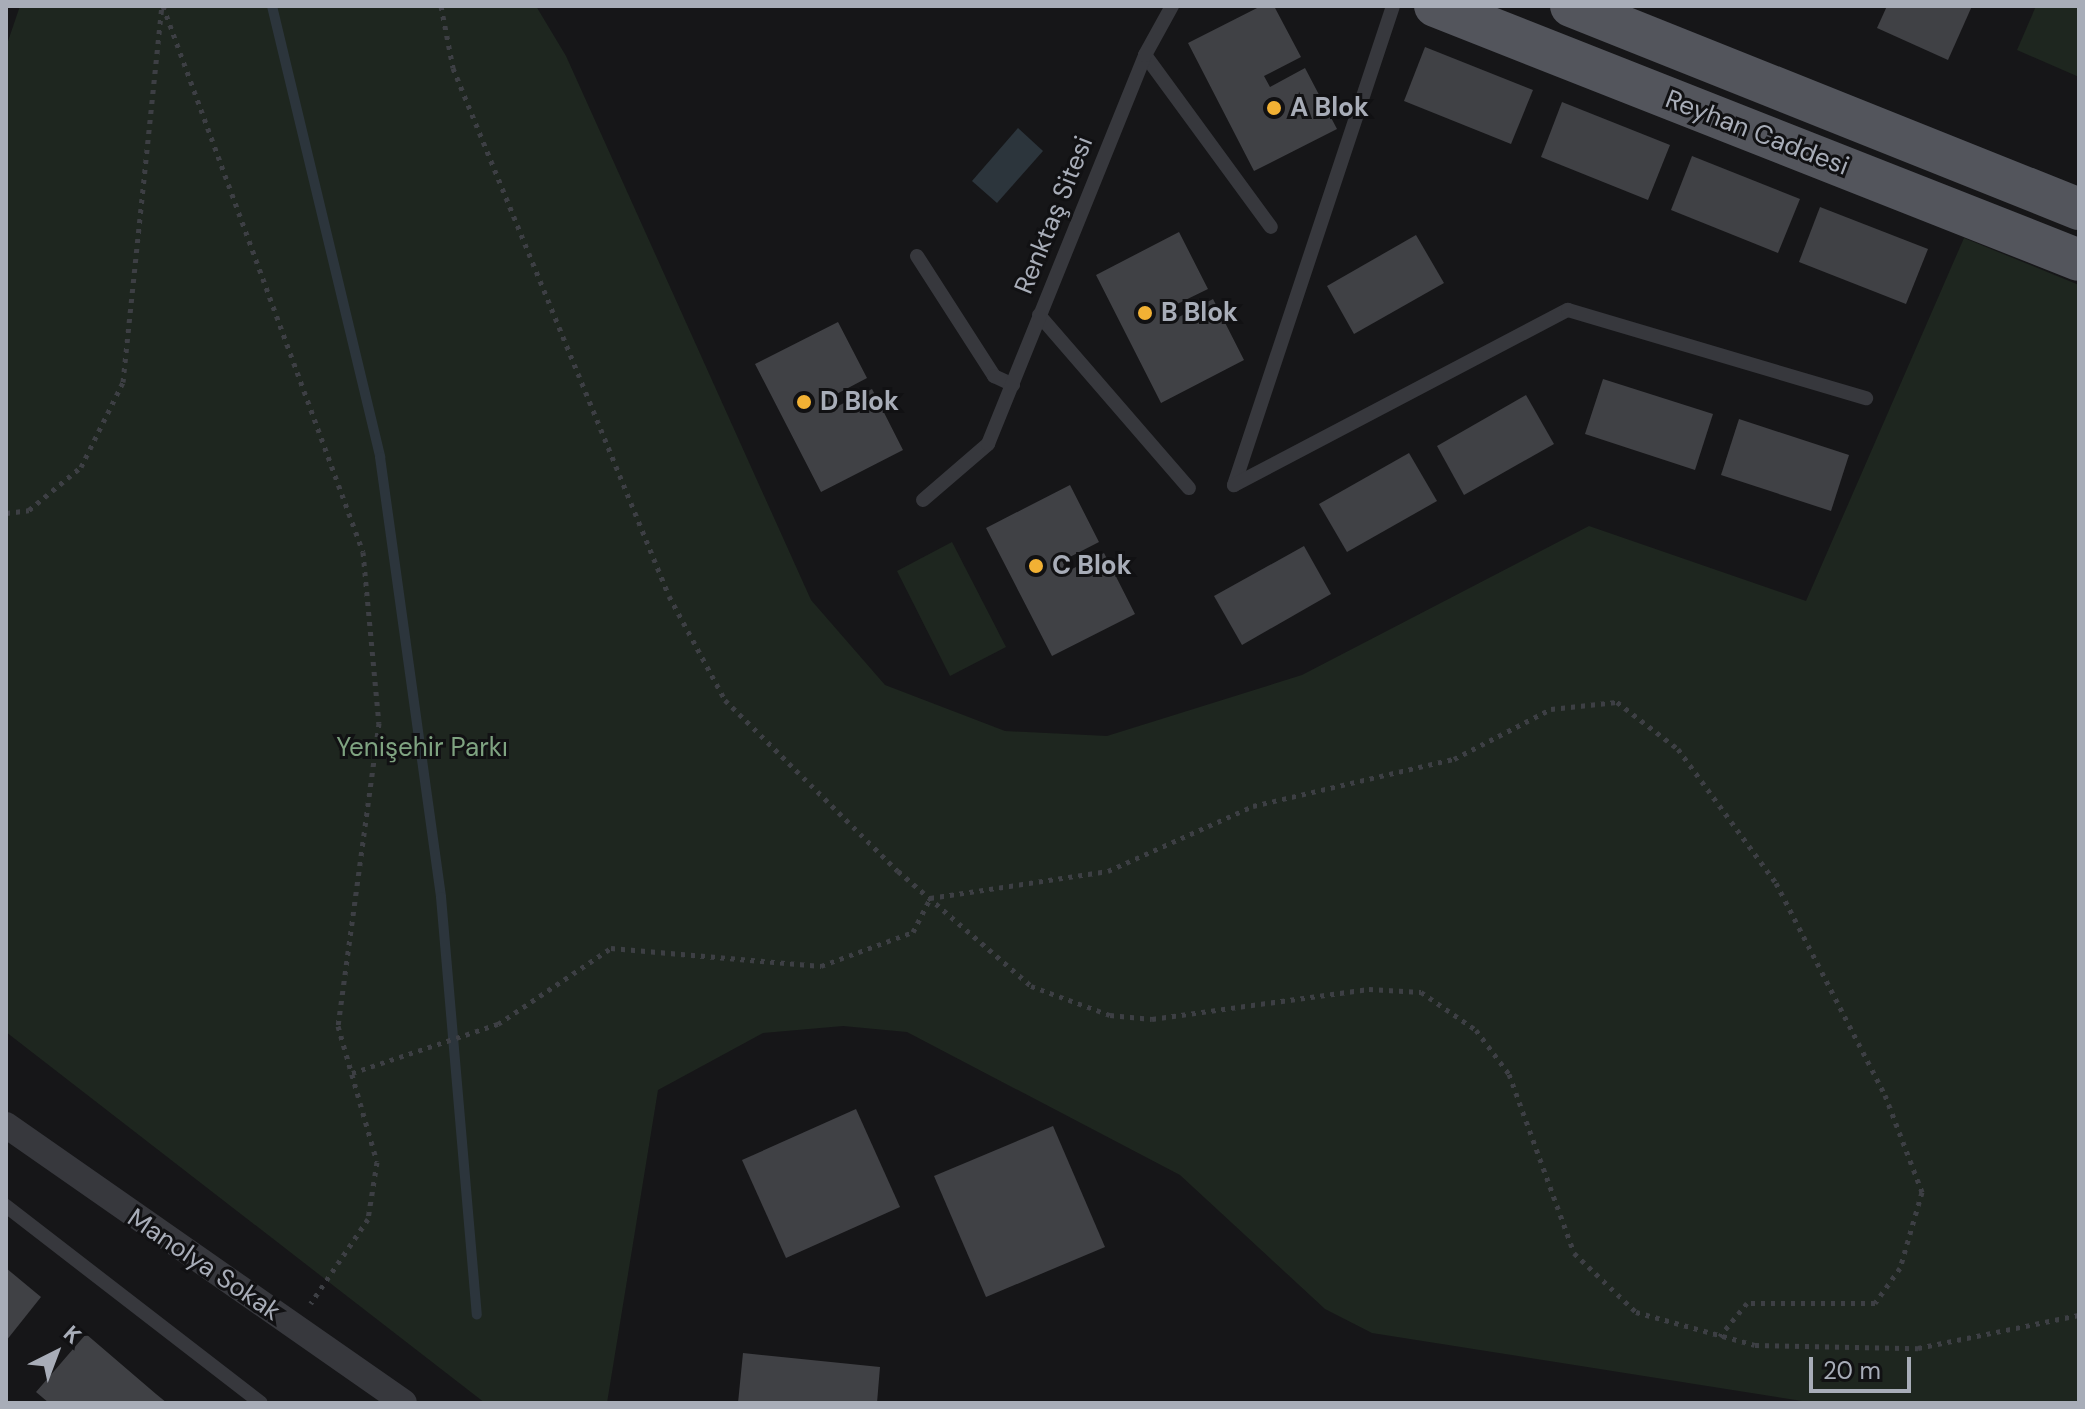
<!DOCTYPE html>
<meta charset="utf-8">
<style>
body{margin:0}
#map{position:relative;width:2085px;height:1409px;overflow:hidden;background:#161618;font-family:"DM Sans",sans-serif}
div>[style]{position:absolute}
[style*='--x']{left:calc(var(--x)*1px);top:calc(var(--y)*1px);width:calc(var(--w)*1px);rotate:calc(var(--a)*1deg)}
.green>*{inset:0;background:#1e261f}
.water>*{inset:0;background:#2c353c}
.stream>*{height:10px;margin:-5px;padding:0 5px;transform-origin:5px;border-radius:5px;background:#2c353c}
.building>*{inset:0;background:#404145}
.path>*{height:5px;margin-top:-2.5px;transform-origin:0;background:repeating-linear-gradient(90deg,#3d3f44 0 4px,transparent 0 10px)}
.lane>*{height:14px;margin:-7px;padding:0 7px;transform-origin:7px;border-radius:7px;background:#37383d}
.street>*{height:26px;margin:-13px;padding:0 13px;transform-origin:13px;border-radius:13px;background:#37383d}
.primary>*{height:42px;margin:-21px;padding:0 21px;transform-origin:21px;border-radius:21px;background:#53555c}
.dots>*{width:22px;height:22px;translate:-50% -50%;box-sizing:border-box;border:4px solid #111113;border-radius:50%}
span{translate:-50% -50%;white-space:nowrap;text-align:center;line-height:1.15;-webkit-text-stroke:6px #111113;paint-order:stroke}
.poi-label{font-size:26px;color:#a8adb8;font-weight:700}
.left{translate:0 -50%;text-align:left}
.street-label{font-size:26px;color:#a8adb8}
.park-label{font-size:26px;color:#7fa381}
.frame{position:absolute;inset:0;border:8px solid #a8adb8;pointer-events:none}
.north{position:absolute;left:16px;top:1313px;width:80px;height:80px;-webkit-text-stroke:6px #111113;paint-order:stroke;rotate:42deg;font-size:22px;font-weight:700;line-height:32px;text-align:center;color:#a8adb8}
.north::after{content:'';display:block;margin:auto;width:28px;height:36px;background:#a8adb8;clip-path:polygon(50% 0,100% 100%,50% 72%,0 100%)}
.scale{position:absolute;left:1809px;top:1357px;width:102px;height:36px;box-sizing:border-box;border:4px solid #a8adb8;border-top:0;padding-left:10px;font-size:24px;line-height:28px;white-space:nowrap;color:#a8adb8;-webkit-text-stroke:6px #111113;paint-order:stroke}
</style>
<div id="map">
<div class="green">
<i style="clip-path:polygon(20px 6px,536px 6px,566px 56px,811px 600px,885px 685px,1005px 731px,1107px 736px,1302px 675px,1589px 526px,1806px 601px,1964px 238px,2079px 285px,2079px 1403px,1815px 1403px,1372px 1333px,1325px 1309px,1180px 1175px,907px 1032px,843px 1026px,763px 1033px,658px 1090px,607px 1403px,485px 1403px,6px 1032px,6px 47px)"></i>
<i style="clip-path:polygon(2036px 6px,2079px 6px,2079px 77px,2017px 50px)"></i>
<i style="clip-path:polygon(952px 542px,1006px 647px,950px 676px,897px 571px)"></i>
</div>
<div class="water">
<i style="clip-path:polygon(1018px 128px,1043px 151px,997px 203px,972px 181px)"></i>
</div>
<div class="stream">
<i style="--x:272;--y:6;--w:464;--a:76.5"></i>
<i style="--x:380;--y:457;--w:444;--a:82.1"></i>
<i style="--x:441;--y:897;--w:419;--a:85.1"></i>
</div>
<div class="building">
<i style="clip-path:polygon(1261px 6px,1274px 6px,1301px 57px,1264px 76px,1270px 87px,1305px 68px,1337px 129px,1254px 171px,1188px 43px)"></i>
<i style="clip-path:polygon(1887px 6px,1972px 6px,1948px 60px,1877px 28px)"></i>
<i style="clip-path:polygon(1425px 47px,1533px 90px,1511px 144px,1404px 101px)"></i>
<i style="clip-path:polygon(1562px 102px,1670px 145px,1648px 200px,1541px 157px)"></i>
<i style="clip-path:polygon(1692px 156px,1800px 199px,1778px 253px,1671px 210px)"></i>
<i style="clip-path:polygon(1820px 207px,1928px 249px,1906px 304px,1799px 262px)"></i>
<i style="clip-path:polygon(1179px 232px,1208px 289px,1171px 307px,1177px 318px,1213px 299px,1244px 360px,1161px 403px,1096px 275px)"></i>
<i style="clip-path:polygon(1416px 235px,1444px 283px,1354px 334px,1327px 286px)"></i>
<i style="clip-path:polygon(838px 322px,867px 378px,831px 397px,836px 407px,872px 389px,903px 450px,821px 492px,755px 364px)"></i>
<i style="clip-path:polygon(1603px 379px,1713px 414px,1695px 470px,1585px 434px)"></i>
<i style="clip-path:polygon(1526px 395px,1554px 444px,1464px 495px,1437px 446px)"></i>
<i style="clip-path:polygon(1739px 419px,1849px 455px,1831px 511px,1721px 475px)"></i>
<i style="clip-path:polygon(1409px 453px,1437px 501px,1347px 552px,1319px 504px)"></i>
<i style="clip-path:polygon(1070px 485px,1099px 542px,1062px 561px,1068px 571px,1104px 553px,1135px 614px,1052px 656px,986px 528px)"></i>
<i style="clip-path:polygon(1304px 546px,1331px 594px,1242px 645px,1214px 596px)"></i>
<i style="clip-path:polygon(856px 1109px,900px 1207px,786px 1258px,742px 1160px)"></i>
<i style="clip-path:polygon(1053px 1126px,1105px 1247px,986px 1297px,934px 1176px)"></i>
<i style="clip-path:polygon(6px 1268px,41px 1297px,6px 1341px)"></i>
<i style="clip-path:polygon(86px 1334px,156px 1394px,167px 1403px,49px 1403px,36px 1392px)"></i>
<i style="clip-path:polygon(743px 1353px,880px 1367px,877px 1403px,738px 1403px)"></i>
</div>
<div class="path">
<i style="--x:163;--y:6;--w:581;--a:69.88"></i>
<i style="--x:363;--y:552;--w:172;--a:84.7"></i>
<i style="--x:379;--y:723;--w:306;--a:97.7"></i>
<i style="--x:338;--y:1026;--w:141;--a:74"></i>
<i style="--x:377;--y:1162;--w:58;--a:99"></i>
<i style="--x:368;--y:1219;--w:102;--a:124.2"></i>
<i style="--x:441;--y:6;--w:63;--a:79"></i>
<i style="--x:453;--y:68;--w:570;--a:67.75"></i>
<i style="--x:669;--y:596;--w:118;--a:61.7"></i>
<i style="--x:725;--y:700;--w:243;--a:44.7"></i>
<i style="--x:898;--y:871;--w:176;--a:40.8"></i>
<i style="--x:1031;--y:986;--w:84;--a:20.2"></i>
<i style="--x:1110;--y:1015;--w:42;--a:5.4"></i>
<i style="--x:1152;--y:1019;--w:219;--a:-7.9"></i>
<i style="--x:1369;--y:989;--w:52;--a:3.3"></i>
<i style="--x:1421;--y:992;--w:67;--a:34.6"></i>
<i style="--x:1476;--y:1030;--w:55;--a:53.1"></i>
<i style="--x:1509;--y:1074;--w:190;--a:70"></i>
<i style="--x:1574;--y:1253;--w:86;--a:43.6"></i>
<i style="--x:1636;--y:1312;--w:123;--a:15.5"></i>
<i style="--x:1755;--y:1345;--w:163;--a:1.1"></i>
<i style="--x:1918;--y:1348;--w:164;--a:-11.6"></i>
<i style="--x:6;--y:513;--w:23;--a:-7"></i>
<i style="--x:29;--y:510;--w:67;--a:-39.6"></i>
<i style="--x:81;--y:467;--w:95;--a:-63.7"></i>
<i style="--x:123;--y:382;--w:377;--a:-84.1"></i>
<i style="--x:352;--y:1073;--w:154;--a:-18.6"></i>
<i style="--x:498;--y:1024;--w:136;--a:-33.9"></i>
<i style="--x:611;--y:948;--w:211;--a:4.9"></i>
<i style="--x:821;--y:966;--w:98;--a:-20.3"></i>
<i style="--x:913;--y:932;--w:38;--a:-63"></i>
<i style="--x:930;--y:898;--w:180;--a:-8.6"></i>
<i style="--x:1108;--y:871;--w:159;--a:-24.1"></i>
<i style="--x:1253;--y:806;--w:206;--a:-13.2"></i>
<i style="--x:1454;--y:759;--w:109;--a:-27.3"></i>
<i style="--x:1551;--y:709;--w:66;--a:-6.1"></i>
<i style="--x:1617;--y:702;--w:77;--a:37.6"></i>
<i style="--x:1678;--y:749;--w:166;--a:53.8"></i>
<i style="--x:1776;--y:883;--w:238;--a:62.8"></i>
<i style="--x:1885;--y:1095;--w:104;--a:69.1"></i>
<i style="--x:1922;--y:1192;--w:79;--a:106.1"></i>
<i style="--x:1900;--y:1268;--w:43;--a:125.5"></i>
<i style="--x:1875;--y:1303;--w:128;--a:180"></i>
<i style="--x:1747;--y:1303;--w:43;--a:129.3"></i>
</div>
<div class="lane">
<i style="--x:1393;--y:6;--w:505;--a:108.36"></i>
<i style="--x:1234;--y:485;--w:377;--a:-27.7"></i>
<i style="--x:1568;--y:310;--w:311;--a:16.5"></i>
<i style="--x:1145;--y:55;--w:213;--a:53.8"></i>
<i style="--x:917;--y:256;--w:143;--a:57.3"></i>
<i style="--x:994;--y:376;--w:21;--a:25"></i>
<i style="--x:1039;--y:315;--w:229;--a:49.1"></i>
<i style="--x:923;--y:500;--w:86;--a:-40.7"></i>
<i style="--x:988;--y:444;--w:419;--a:-68"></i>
<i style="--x:1145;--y:55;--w:56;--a:-61.1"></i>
<i style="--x:6;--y:1206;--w:322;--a:37.7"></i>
</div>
<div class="street">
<i style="--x:6;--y:1125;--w:485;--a:34.9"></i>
</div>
<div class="primary">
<i style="--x:1435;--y:6;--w:692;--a:21.52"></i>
<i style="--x:1571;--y:6;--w:547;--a:21.78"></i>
</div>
<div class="dots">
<i style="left:1274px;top:108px;background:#f2b134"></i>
<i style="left:1145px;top:313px;background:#f2b134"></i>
<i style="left:804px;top:402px;background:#f2b134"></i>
<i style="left:1036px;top:566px;background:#f2b134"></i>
</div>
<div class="poi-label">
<span class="left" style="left:1290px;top:108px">A Blok</span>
<span class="left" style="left:1161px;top:313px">B Blok</span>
<span class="left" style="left:820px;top:402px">D Blok</span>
<span class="left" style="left:1052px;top:566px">C Blok</span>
</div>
<div class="street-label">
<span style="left:1757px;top:133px;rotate:21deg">Reyhan Caddesi</span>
<span style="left:1054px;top:215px;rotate:-68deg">Renktaş Sitesi</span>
<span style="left:204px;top:1265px;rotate:34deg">Manolya Sokak</span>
</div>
<div class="park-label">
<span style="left:422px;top:748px">Yenişehir Parkı</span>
</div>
<div class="frame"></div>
<div class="north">K</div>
<div class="scale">20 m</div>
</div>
